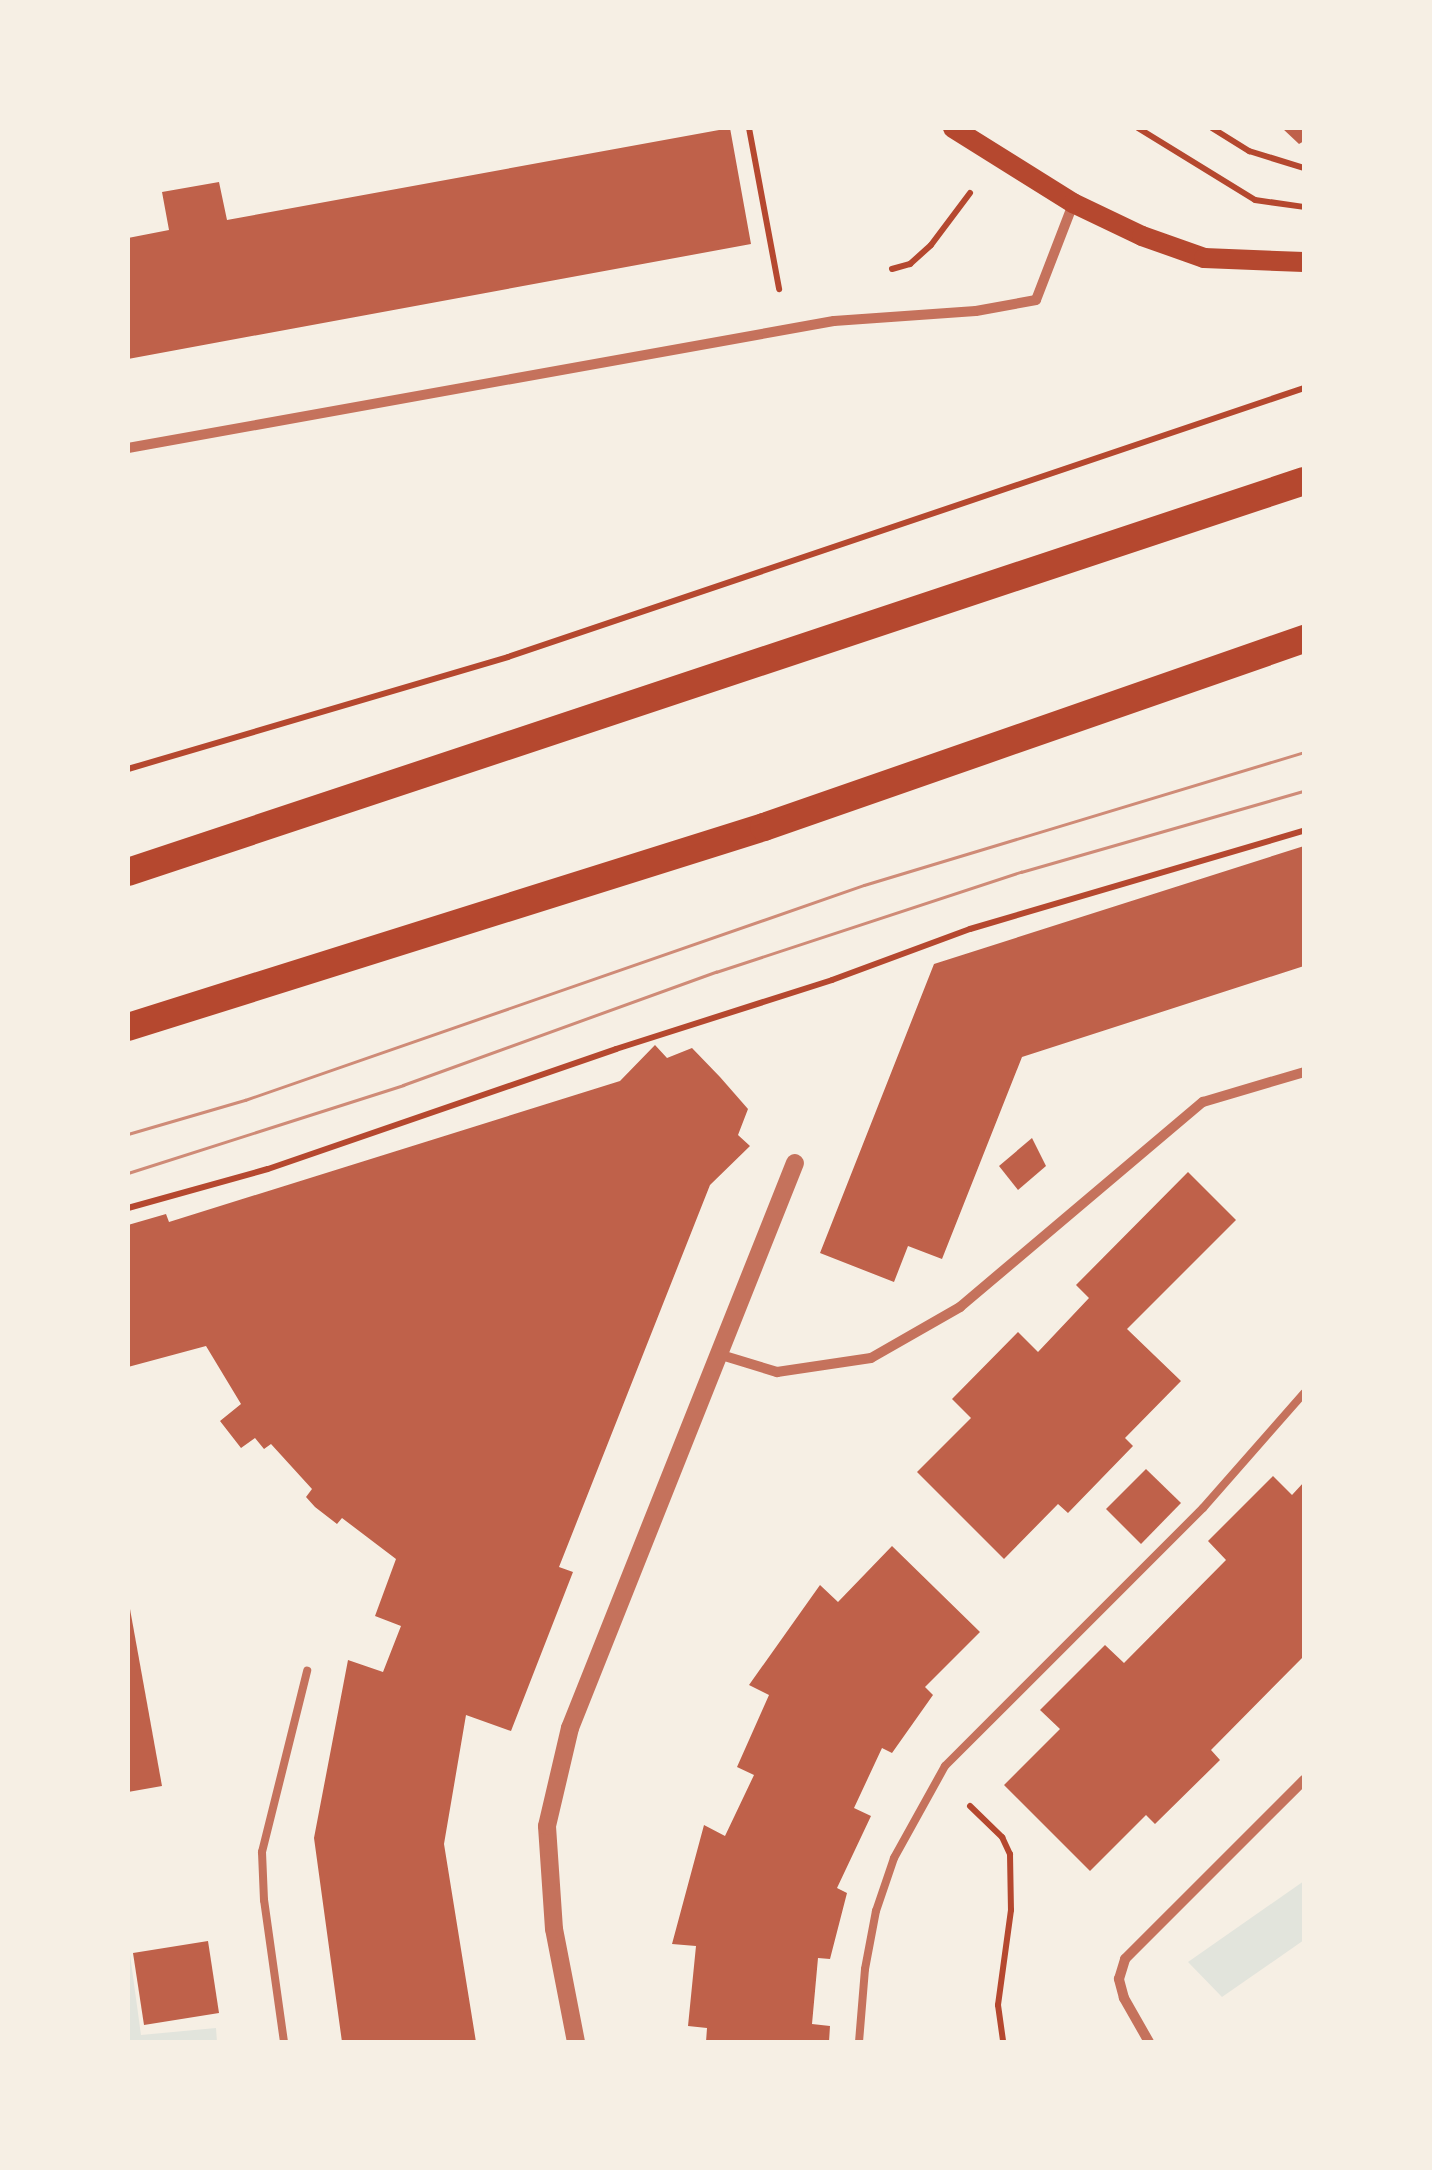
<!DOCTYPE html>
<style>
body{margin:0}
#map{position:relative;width:1432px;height:2170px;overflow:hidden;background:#f6efe4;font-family:"Exo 2",sans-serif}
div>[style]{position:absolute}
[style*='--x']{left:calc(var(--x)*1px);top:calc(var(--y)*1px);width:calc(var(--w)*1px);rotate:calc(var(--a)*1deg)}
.green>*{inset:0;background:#e2e4dc}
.building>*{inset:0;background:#bf614a}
.path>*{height:6px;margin:-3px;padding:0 3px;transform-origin:3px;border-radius:3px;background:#b5482f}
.service>*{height:8px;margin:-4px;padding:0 4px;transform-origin:4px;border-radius:4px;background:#c5725c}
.minor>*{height:10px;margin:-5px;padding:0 5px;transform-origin:5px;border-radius:5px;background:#c5725c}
.tertiary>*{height:18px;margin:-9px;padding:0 9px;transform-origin:9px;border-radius:9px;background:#c5725c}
.secondary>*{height:20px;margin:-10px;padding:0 10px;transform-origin:10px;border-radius:10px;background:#b5482f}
.trunk>*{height:28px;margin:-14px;padding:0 14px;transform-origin:14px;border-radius:14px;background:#b5482f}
.tram>*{height:2.5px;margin:-1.25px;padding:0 1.25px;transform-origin:1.25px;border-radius:1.25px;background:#cf8b77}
span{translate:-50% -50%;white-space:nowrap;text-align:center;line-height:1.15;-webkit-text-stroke:10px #f6efe4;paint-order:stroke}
.frame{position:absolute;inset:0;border:130px solid #f6efe4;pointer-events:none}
</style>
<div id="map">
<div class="green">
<i style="clip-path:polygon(1304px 1881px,1304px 1940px,1222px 1997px,1188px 1962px)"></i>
<i style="clip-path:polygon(128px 1940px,141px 2035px,216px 2028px,217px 2042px,128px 2042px)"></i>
</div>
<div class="building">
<i style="clip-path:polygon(730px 128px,751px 244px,128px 359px,128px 238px,169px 230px,162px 192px,219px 182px,227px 220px)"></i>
<i style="clip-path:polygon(1282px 128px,1304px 128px,1304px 141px,1299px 144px)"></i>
<i style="clip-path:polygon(1304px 846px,1304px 966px,1022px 1057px,942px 1259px,908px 1246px,894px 1282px,820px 1253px,934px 964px)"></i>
<i style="clip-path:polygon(655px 1045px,667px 1058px,692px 1048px,720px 1077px,748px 1109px,738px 1135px,750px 1146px,710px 1185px,559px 1567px,573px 1572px,511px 1731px,466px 1715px,444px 1844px,476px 2042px,342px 2042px,314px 1838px,348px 1660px,383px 1672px,401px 1626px,375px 1616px,396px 1559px,342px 1518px,337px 1524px,315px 1507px,306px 1497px,312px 1489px,271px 1444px,264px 1449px,255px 1438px,241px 1448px,220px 1421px,241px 1404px,206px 1346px,128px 1367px,128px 1225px,166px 1214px,169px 1222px,620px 1081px)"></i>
<i style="clip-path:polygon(1032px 1138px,1046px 1166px,1018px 1190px,999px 1166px)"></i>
<i style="clip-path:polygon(1188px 1172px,1236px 1220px,1127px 1329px,1181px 1381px,1125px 1438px,1133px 1446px,1068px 1513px,1058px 1504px,1004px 1559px,917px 1472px,971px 1418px,952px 1399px,1018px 1332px,1038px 1352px,1089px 1298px,1076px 1285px)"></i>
<i style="clip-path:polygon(1146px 1469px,1181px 1503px,1141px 1544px,1106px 1509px)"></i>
<i style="clip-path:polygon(1273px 1476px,1292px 1495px,1304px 1482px,1304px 1656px,1211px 1750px,1220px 1760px,1155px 1824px,1146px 1815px,1090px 1871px,1004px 1785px,1060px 1729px,1040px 1710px,1105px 1645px,1124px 1663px,1226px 1560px,1208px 1541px)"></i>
<i style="clip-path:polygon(892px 1546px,980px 1632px,925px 1687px,933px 1695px,892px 1753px,882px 1748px,854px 1808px,871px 1816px,837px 1888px,847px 1893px,830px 1959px,818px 1958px,812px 2024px,830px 2026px,829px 2042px,706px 2042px,707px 2028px,688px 2026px,696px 1946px,672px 1944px,704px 1825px,725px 1836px,754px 1775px,737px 1767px,769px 1695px,749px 1685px,820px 1585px,838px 1602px)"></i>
<i style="clip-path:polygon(128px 1598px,162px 1786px,128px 1792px)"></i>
<i style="clip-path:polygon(208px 1941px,219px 2013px,144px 2025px,133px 1953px)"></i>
</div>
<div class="path">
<i style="--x:749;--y:128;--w:164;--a:79.4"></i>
<i style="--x:1138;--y:128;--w:137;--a:31.6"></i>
<i style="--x:1255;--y:200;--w:49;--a:8.1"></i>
<i style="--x:1212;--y:128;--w:44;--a:31.9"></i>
<i style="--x:1249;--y:151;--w:58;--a:17.2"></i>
<i style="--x:892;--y:269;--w:19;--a:-16"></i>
<i style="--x:910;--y:264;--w:28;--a:-42"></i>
<i style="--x:931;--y:245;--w:65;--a:-53.1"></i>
<i style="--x:128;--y:769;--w:396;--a:-16.4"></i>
<i style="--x:508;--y:657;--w:840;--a:-18.67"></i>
<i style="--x:128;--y:1208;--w:145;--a:-15.6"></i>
<i style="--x:268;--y:1169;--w:368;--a:-19"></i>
<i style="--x:616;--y:1049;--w:227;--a:-17.7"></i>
<i style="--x:832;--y:980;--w:147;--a:-20.3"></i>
<i style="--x:970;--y:929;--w:348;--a:-16.4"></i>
<i style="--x:970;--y:1806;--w:45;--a:44.1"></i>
<i style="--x:1002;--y:1837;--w:19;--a:65"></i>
<i style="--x:1010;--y:1854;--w:56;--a:89"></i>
<i style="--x:1011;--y:1910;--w:96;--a:97.8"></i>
<i style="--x:998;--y:2005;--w:37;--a:82"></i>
</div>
<div class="service">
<i style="--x:284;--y:2042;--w:143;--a:-98"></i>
<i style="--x:264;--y:1900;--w:48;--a:-92.4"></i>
<i style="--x:262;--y:1852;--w:187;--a:-76"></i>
<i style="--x:859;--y:2042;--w:73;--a:-85.3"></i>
<i style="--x:865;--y:1969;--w:59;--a:-79.3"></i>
<i style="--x:876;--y:1911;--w:56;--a:-71.2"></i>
<i style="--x:894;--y:1858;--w:105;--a:-61"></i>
<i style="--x:945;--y:1766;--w:365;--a:-45"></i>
<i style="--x:1203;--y:1508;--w:153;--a:-48.7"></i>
</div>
<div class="minor">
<i style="--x:128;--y:448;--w:717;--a:-10.2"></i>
<i style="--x:834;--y:321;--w:142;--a:-4"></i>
<i style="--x:976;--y:311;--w:61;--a:-10.4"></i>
<i style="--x:1036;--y:300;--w:103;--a:-68.9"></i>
<i style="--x:718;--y:1354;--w:62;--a:17"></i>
<i style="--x:777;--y:1372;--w:95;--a:-8.5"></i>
<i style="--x:871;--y:1358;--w:103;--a:-29.8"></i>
<i style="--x:960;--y:1307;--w:318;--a:-40.2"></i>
<i style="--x:1203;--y:1102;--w:105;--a:-16.5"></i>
<i style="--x:1149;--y:2042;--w:51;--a:-119.6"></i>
<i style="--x:1124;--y:1998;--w:20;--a:-105"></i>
<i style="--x:1119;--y:1979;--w:21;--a:-73"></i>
<i style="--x:1125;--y:1959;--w:253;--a:-45"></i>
</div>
<div class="tertiary">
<i style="--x:576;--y:2042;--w:115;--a:-101"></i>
<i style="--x:554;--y:1929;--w:103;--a:-93.9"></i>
<i style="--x:547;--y:1826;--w:101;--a:-76.8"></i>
<i style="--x:570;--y:1728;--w:608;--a:-68.29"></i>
</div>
<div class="secondary">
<i style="--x:953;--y:128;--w:142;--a:32"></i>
<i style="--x:1073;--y:203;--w:76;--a:25.6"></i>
<i style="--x:1142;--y:236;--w:66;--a:19.5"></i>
<i style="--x:1204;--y:258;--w:100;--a:2.3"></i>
</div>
<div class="trunk">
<i style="--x:128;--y:872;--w:1239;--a:-18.39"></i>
<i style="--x:128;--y:1027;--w:667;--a:-17.46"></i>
<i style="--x:764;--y:827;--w:572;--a:-19.2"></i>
</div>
<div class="tram">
<i style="--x:128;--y:1134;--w:122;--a:-16.2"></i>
<i style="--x:245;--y:1100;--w:655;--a:-19.15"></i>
<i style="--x:864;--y:885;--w:460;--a:-16.8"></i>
<i style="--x:128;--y:1173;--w:289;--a:-17.7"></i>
<i style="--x:403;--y:1085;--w:333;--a:-19.9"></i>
<i style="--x:716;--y:972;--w:321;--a:-18.2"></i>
<i style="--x:1021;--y:872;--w:294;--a:-16"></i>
</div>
<div class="frame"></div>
</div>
